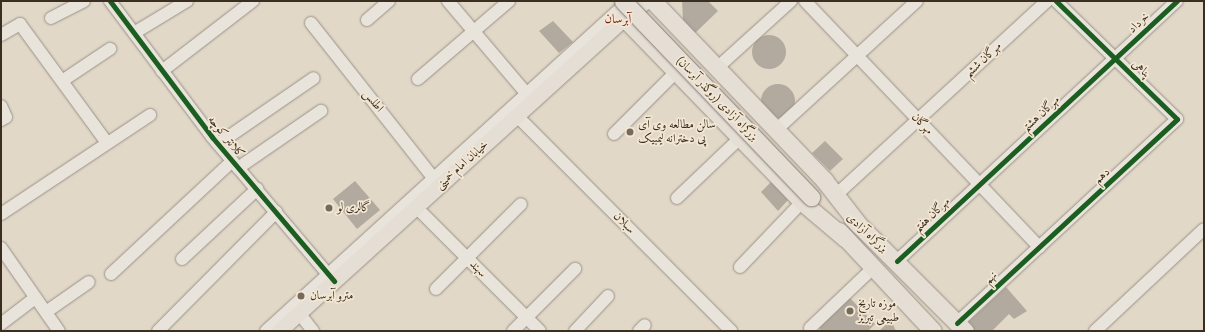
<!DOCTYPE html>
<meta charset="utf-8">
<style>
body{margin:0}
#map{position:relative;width:1205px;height:332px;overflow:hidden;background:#e2d8c8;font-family:"IM FELL Great Primer",Amiri,serif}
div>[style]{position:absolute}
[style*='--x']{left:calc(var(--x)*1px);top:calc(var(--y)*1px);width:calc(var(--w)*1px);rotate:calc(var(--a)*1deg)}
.building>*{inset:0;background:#b2aa9f}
.round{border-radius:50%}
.roads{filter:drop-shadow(0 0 1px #999287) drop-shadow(0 0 1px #999287)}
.minor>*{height:12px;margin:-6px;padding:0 6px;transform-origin:6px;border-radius:6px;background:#e8e3db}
.major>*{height:15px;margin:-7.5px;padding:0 7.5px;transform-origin:7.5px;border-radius:7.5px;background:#e5ded5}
.highway>*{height:17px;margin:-8.5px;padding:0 8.5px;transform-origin:8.5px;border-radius:8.5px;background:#e5ded5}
.bridges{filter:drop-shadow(0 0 1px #817a70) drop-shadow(0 0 1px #817a70)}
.highway-bridge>*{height:17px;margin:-8.5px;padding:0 8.5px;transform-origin:8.5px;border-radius:8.5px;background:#e5ded5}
.cycleway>*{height:5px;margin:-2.5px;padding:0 2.5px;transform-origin:2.5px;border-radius:2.5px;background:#1b5e20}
.dots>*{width:11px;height:11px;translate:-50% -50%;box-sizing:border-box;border:2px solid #f3e7d4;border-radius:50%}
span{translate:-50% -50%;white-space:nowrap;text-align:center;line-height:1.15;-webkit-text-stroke:3.5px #f3e7d4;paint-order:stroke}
.street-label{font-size:12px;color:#3a2e20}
.poi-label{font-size:12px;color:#3a2e20}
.left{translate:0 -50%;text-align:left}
.neighbourhood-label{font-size:13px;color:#7a1f14}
.frame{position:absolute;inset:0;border:2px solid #3a2e20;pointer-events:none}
</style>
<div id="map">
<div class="building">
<i style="clip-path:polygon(682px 1px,708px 1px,718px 11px,691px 37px,683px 20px)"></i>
<i style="clip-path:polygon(553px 21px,573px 42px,559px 53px,539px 31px)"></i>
<i class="round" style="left:752px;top:35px;width:34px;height:34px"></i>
<i class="round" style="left:761px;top:84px;width:34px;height:34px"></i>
<i style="clip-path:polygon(825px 141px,843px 159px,830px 171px,812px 153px)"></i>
<i style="clip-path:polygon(355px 181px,380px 210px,357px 229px,333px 199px)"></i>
<i style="clip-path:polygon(771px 182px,788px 200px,778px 211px,761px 192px)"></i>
<i style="clip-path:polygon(1006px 287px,1027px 311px,1014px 319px,1009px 314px,992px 331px,972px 331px,966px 324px)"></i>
<i style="clip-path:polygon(850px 298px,875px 324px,868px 331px,821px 331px,819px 328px)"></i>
<i style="clip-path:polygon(891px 320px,896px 331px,879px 331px)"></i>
</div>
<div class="roads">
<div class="minor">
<i style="--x:110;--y:1;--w:170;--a:53.1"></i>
<i style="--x:212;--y:137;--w:187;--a:49.8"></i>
<i style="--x:448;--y:1;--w:128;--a:49.7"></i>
<i style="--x:805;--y:1;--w:340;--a:46.4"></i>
<i style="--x:51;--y:18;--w:37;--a:-27"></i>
<i style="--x:367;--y:20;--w:29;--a:-41"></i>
<i style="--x:311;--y:23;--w:206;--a:51.7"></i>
<i style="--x:134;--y:33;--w:62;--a:-31.1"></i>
<i style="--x:1;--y:35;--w:22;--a:-30"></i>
<i style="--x:20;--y:24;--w:147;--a:53.8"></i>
<i style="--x:717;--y:68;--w:100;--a:-42.2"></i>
<i style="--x:162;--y:71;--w:115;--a:-37.6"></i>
<i style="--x:418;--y:79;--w:120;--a:-40.6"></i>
<i style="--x:62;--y:81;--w:58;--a:-33.7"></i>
<i style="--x:1;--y:106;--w:12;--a:66"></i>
<i style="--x:6;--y:117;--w:6;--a:149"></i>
<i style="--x:516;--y:115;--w:305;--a:45.1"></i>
<i style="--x:776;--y:130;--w:191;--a:-42.5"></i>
<i style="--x:614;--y:134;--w:88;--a:-45"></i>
<i style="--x:218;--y:144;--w:116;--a:-34.5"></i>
<i style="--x:238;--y:168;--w:101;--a:-34.5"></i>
<i style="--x:836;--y:195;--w:287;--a:-42.6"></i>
<i style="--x:677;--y:198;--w:87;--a:-43.6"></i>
<i style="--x:416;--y:207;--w:175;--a:45"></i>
<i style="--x:1;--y:214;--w:179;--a:-33.6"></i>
<i style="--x:1;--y:248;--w:101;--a:55.1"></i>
<i style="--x:182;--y:259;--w:103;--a:-43"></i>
<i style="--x:897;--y:261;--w:382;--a:-42.9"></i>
<i style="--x:740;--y:267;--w:90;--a:-46.4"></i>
<i style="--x:111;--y:274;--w:166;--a:-43"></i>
<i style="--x:436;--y:289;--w:120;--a:-45"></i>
<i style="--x:46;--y:312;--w:52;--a:-34.9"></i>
<i style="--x:299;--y:313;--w:23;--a:52"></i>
<i style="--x:957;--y:323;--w:300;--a:-42.8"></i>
<i style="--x:1177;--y:119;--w:169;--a:-135.7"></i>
<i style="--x:1;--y:324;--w:43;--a:-37.4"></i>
<i style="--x:810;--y:328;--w:87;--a:-43.6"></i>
<i style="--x:158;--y:331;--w:168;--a:-45.2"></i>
<i style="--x:266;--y:331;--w:491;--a:-42.3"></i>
<i style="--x:513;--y:331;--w:88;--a:-45"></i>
<i style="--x:575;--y:331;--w:48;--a:-46.7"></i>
<i style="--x:639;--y:331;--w:8;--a:-45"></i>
<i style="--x:1095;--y:331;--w:149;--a:-43.1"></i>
</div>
<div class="major">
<i style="--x:279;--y:331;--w:466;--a:-42.2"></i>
<i style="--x:624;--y:18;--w:28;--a:-38"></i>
</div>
<div class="highway">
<i style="--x:653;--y:1;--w:248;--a:46.3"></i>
<i style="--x:824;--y:180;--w:57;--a:52.1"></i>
<i style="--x:624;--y:18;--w:256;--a:45.9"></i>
<i style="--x:802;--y:202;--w:57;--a:40.1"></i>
<i style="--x:852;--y:218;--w:160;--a:45"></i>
<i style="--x:839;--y:231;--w:137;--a:46.8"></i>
</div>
</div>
<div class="bridges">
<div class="highway-bridge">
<i style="--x:623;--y:1;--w:272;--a:46.2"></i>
</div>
</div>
<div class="cycleway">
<i style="--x:110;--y:1;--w:170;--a:53.1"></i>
<i style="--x:212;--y:137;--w:189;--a:49.7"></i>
<i style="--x:897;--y:261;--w:382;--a:-42.9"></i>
<i style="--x:957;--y:323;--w:300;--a:-42.8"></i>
<i style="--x:1177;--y:119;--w:169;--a:-135.7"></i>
</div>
<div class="dots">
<i style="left:630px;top:132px;background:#756a5b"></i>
<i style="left:329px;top:208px;background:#756a5b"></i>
<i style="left:301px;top:296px;background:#756a5b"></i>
<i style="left:850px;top:311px;background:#756a5b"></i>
</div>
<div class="street-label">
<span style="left:1139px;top:23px;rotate:-43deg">خرداد</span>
<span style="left:983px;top:60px;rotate:-43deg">مهرگان ششم</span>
<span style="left:1141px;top:69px;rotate:42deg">پناهی</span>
<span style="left:717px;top:99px;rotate:46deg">بزرگراه آزادی (روگذر آبرسان)</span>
<span style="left:373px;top:101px;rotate:51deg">اطلس</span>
<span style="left:1041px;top:114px;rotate:-43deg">مهرگان هشتم</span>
<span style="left:922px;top:124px;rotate:46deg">مهرگان</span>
<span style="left:226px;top:137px;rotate:51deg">کلانتر کوچه</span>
<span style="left:462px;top:165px;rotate:-42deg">خیابان امام خمینی</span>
<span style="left:1102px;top:176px;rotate:-42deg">دهم</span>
<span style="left:932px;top:215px;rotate:-43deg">مهرگان هفتم</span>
<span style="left:624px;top:223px;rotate:45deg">سبلان</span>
<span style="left:867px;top:233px;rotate:43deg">بزرگراه آزادی</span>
<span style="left:478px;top:269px;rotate:45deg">سهند</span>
<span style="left:991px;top:278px;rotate:-43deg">نهم</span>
</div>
<div class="poi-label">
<span class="left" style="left:638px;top:132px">سالن مطالعه وی آی<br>پی دخترانه لیمبیک</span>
<span class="left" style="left:337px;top:208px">گالری لو</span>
<span class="left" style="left:310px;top:296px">مترو آبرسان</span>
<span class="left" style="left:858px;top:311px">موزه تاریخ<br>طبیعی تبریز</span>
</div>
<div class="neighbourhood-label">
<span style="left:618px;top:19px">آبرسان</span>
</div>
<div class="frame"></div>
</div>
